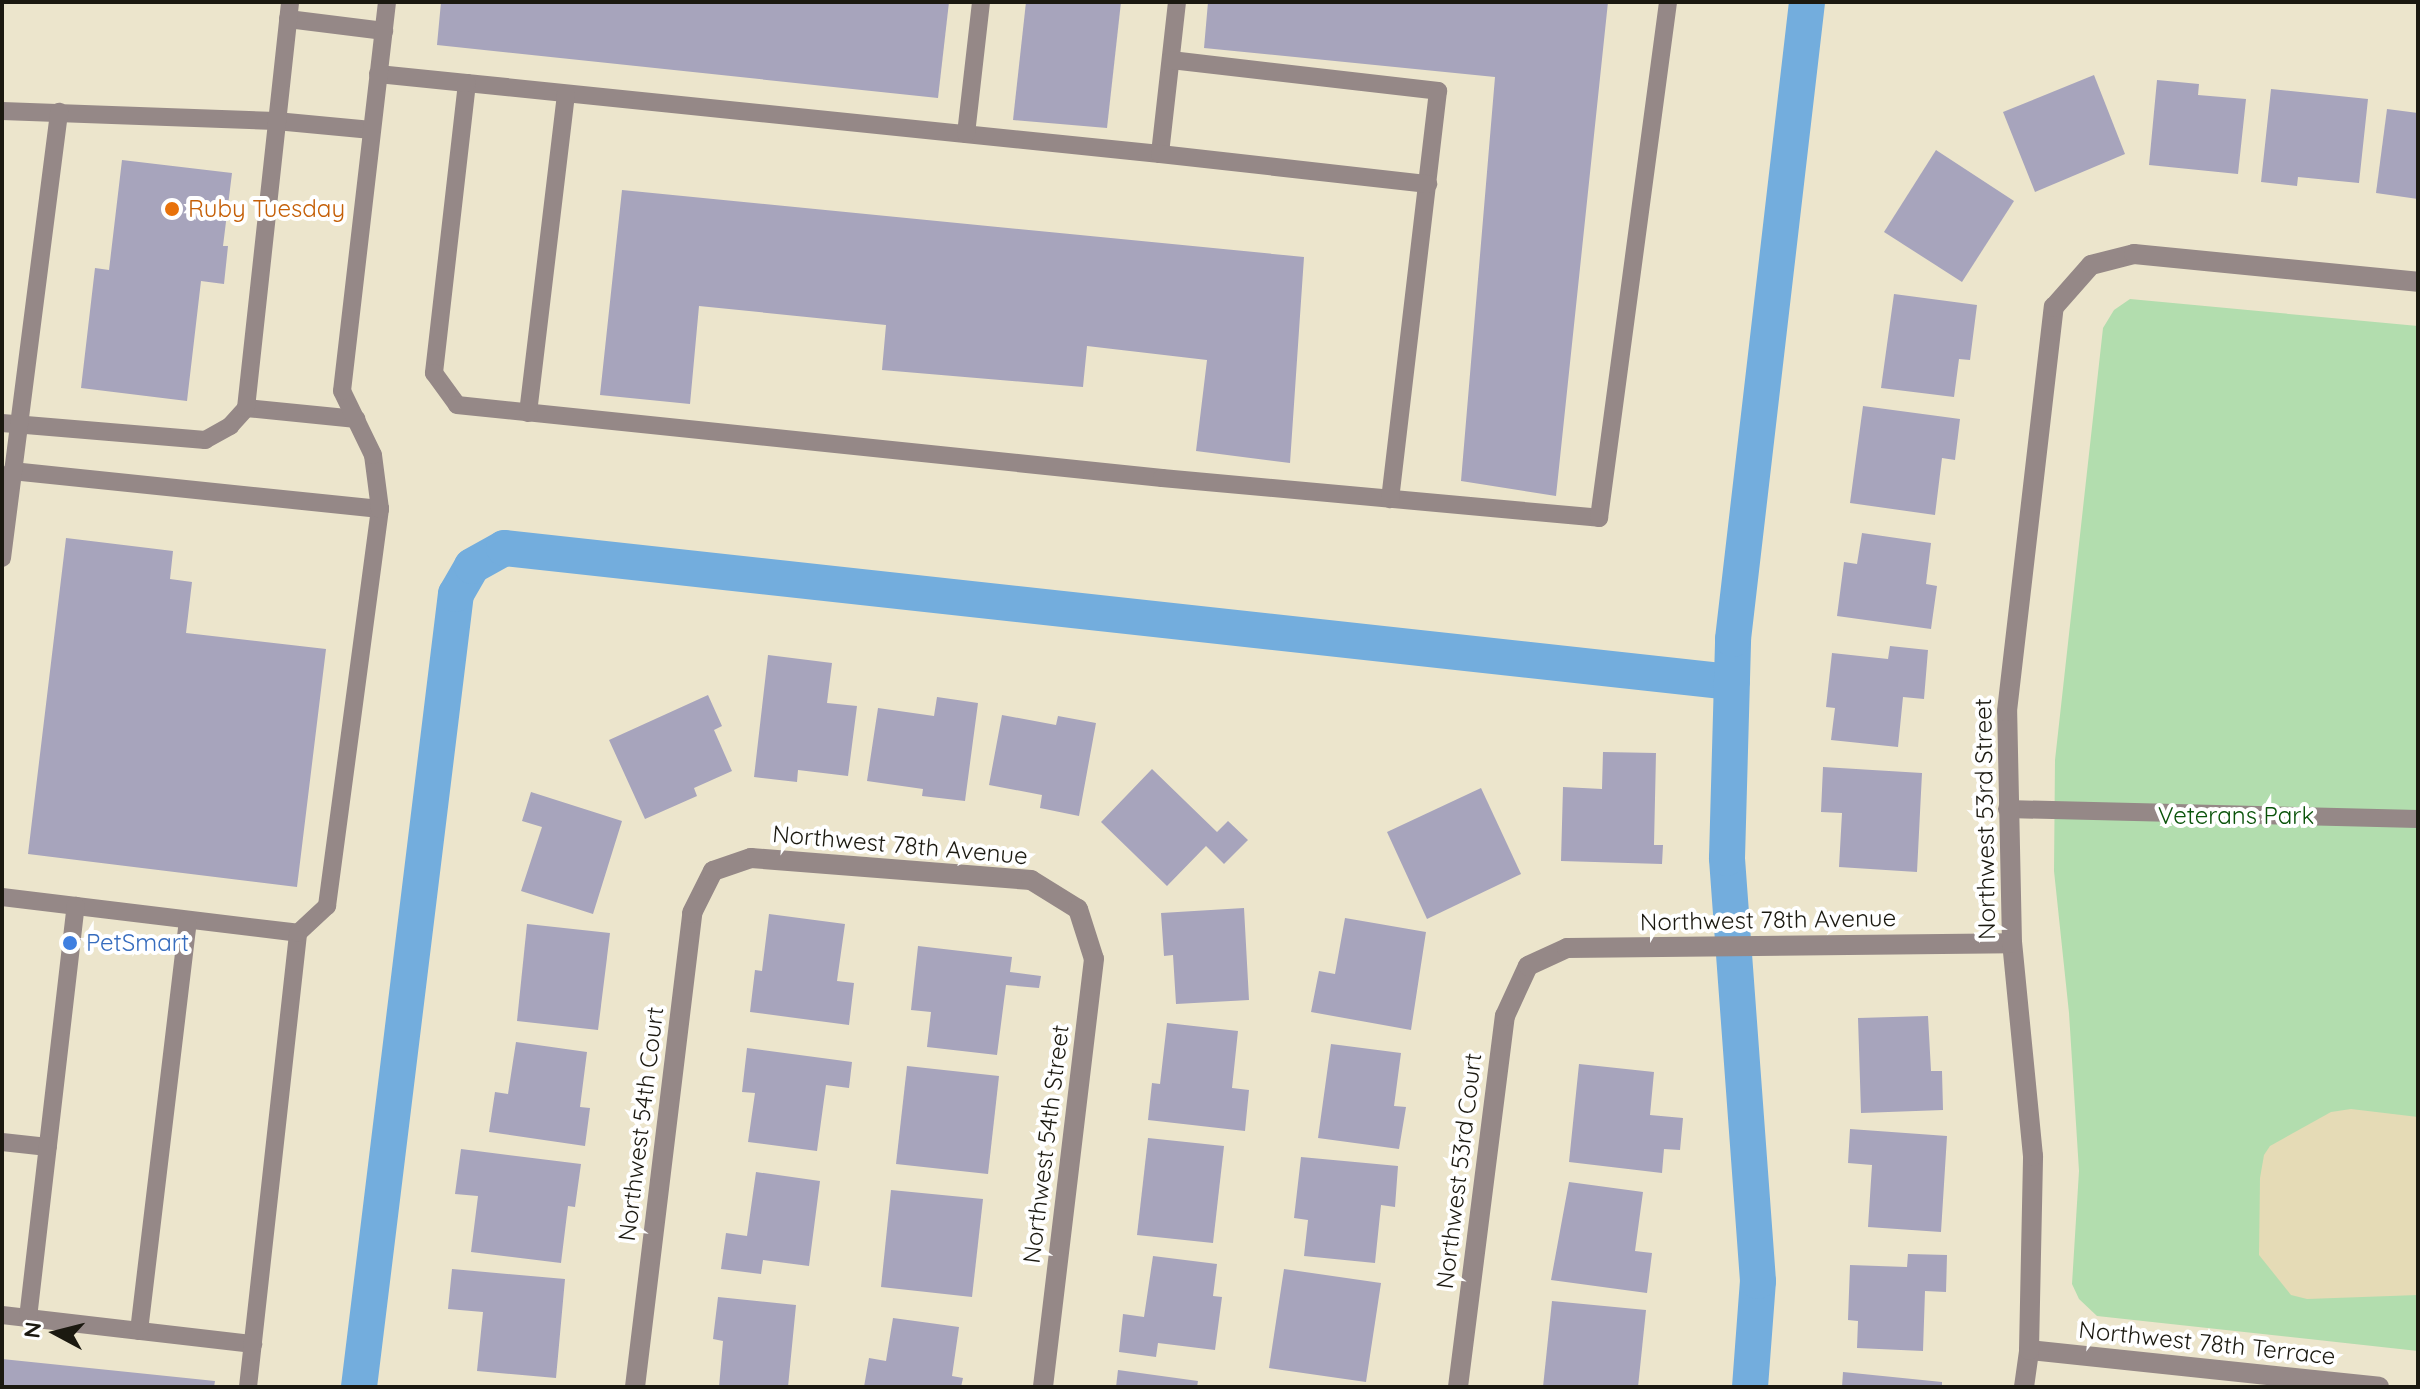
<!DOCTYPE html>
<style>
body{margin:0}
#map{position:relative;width:2420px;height:1389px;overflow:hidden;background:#ece5cc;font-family:Quicksand,sans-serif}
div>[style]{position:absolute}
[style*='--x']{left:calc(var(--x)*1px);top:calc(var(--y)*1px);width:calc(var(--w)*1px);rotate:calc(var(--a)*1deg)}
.green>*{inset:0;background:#b2ddae}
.sand>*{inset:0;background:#e5dbb6}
.canal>*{height:36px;margin:-18px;padding:0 18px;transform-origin:18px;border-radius:18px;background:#73addd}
.building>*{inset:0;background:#a7a4bc}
.service>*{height:18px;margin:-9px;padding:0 9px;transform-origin:9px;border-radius:9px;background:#958887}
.minor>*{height:20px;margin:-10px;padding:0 10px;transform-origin:10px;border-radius:10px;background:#958887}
.dots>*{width:22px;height:22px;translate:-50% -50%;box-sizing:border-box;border:4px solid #fff;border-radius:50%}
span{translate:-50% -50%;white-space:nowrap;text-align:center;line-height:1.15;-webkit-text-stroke:8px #fff;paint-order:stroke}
.food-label{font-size:24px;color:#c56008}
.left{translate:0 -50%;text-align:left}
.park-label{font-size:24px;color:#0a530a}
.street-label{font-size:24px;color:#1b1910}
.shop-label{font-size:24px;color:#366cbe}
.frame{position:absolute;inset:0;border:4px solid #1b1910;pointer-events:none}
.north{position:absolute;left:16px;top:1293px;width:80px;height:80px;-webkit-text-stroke:6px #fff;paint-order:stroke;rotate:277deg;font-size:22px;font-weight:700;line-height:32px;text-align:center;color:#1b1910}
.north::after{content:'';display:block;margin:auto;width:28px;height:36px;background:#1b1910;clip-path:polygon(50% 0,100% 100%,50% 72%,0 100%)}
</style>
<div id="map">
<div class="green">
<i style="clip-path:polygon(2130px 299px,2418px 326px,2418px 1351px,2097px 1316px,2079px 1299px,2072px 1284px,2079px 1171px,2069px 1013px,2054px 871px,2055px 760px,2103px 328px,2114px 310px)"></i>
</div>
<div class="sand">
<i style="clip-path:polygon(2351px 1109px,2418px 1117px,2418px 1295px,2307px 1299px,2291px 1295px,2259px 1255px,2260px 1178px,2264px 1155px,2270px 1146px,2331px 1112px)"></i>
</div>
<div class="canal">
<i style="--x:359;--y:1387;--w:799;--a:-83.03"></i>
<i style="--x:456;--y:594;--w:32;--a:-60"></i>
<i style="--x:472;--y:566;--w:37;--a:-29"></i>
<i style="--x:504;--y:548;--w:1235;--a:6.23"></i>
<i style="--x:1750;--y:1387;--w:106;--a:-85.7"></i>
<i style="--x:1758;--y:1281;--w:424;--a:-94.2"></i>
<i style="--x:1727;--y:858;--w:219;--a:-88.4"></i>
<i style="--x:1733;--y:639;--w:641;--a:-83.37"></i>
</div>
<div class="building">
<i style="clip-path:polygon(441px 2px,949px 2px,938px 98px,437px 45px)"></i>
<i style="clip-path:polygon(1026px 2px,1121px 2px,1107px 128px,1013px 120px)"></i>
<i style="clip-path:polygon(1208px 2px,1608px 2px,1556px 496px,1461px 481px,1495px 77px,1204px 48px)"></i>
<i style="clip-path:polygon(2094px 75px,2125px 154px,2035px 192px,2003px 112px)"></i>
<i style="clip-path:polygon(2157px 80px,2199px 84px,2198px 95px,2246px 99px,2238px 174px,2149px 165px)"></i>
<i style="clip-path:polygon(2271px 89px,2368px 99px,2359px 183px,2298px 177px,2297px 186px,2261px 182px)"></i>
<i style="clip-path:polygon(2387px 109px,2418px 113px,2418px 199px,2376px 193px)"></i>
<i style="clip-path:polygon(1936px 150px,2014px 201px,1962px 282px,1884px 232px)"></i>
<i style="clip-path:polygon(122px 160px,232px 173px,223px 246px,228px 246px,224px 284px,201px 281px,187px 401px,81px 388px,95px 268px,109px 270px)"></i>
<i style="clip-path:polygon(622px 190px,1304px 257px,1290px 463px,1196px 451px,1207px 360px,1087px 346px,1083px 387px,882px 370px,886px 325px,699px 306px,690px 404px,600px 395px)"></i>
<i style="clip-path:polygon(1894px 294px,1977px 305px,1970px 360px,1959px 359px,1954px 397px,1881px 388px)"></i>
<i style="clip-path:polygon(1863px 406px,1960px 419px,1955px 460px,1942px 458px,1935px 515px,1850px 503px)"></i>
<i style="clip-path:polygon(1862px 533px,1931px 543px,1926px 584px,1937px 586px,1931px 629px,1837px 616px,1844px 562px,1857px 564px)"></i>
<i style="clip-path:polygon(66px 538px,173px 551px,170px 579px,192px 582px,186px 633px,326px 649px,297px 887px,28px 854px)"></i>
<i style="clip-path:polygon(1890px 646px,1928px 650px,1924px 699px,1903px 697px,1898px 747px,1831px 740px,1835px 708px,1826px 707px,1832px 653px,1888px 659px)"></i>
<i style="clip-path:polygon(768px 655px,832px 663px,827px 703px,857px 706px,848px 776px,798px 770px,797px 782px,754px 777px)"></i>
<i style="clip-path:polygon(708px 695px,722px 726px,714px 730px,732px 771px,694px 788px,697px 796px,645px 819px,609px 740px)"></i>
<i style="clip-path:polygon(937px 697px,978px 703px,965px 801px,922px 796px,923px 789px,867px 781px,878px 708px,934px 716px)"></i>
<i style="clip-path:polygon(1002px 715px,1056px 725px,1058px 716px,1096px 723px,1079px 816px,1040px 808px,1042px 795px,989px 785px)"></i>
<i style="clip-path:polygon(1603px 752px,1656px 753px,1654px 845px,1663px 845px,1662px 864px,1561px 861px,1563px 787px,1602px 789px)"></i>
<i style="clip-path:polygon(1823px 767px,1922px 773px,1917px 872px,1839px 867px,1842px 813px,1821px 812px)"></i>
<i style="clip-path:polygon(1152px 769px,1217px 832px,1228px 821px,1248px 840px,1224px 864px,1206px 846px,1167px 886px,1101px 822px)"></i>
<i style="clip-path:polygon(1481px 788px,1521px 874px,1427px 919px,1387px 832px)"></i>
<i style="clip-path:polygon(531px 792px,622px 821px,593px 914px,521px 891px,542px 827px,522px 821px)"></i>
<i style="clip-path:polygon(1244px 908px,1249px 1000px,1176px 1004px,1173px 955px,1164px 956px,1161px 913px)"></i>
<i style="clip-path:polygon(769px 914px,845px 924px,837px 981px,854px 983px,849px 1025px,750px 1012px,755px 970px,762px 971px)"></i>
<i style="clip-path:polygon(1345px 918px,1426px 932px,1411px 1030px,1311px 1012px,1319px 971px,1335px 974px)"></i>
<i style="clip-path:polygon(527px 924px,610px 933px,598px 1030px,517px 1021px)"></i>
<i style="clip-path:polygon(918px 946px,1012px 957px,1010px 972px,1041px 976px,1039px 988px,1006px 985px,997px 1055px,927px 1047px,931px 1012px,911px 1010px)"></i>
<i style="clip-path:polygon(1928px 1016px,1931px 1071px,1942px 1071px,1943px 1110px,1861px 1113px,1858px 1018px)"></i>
<i style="clip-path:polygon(1167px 1023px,1238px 1031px,1232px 1088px,1249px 1090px,1245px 1131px,1148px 1120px,1152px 1083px,1160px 1084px)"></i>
<i style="clip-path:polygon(516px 1042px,587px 1052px,580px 1107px,590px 1108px,585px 1146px,489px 1132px,495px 1092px,508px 1094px)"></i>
<i style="clip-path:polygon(1331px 1044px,1401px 1053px,1394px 1106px,1406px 1107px,1399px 1149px,1318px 1138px)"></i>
<i style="clip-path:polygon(747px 1048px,852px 1062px,849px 1088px,826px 1085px,817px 1151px,748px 1142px,755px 1093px,742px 1092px)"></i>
<i style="clip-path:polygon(1579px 1064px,1654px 1072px,1650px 1115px,1683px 1118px,1680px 1150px,1664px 1149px,1662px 1173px,1569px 1162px)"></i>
<i style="clip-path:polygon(907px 1066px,999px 1076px,988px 1174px,896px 1164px)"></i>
<i style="clip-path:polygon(1850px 1129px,1947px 1136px,1941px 1232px,1868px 1227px,1872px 1165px,1848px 1163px)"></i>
<i style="clip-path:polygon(1148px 1138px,1224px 1146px,1213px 1243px,1137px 1235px)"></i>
<i style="clip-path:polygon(461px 1149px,581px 1164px,575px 1207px,568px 1206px,561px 1263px,471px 1252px,478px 1196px,455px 1194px)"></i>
<i style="clip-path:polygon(1301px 1157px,1398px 1166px,1395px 1207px,1381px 1205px,1375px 1263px,1304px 1256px,1308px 1220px,1294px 1218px)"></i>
<i style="clip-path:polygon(756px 1172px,820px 1181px,809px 1266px,763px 1260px,761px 1274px,721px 1269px,726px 1233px,747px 1236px)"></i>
<i style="clip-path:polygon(1569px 1182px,1643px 1192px,1635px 1251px,1652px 1253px,1647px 1293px,1551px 1280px)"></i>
<i style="clip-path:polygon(891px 1190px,983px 1199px,972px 1297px,881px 1287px)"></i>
<i style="clip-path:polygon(1908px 1254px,1947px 1255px,1946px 1292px,1925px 1291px,1923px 1351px,1857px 1348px,1858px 1321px,1848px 1320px,1850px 1265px,1907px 1267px)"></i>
<i style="clip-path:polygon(1153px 1256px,1217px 1264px,1213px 1296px,1222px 1297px,1215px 1350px,1158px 1343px,1156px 1357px,1119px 1352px,1123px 1314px,1144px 1317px)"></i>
<i style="clip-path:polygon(452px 1269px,565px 1279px,556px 1378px,477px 1371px,483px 1312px,448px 1309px)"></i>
<i style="clip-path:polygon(1284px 1269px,1381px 1283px,1366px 1382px,1269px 1368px)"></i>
<i style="clip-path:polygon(718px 1297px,796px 1305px,788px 1387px,719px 1387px,723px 1341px,713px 1339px)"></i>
<i style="clip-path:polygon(1552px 1301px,1646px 1310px,1638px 1387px,1543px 1387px)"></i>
<i style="clip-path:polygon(893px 1318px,959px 1327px,952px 1376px,963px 1378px,961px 1387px,864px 1387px,869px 1358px,886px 1361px)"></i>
<i style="clip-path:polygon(2px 1359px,215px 1381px,214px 1387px,2px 1387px)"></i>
<i style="clip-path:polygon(1118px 1370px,1198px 1381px,1197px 1387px,1116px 1387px)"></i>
<i style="clip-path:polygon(1843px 1372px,1942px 1382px,1942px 1387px,1842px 1387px)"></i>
</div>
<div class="service">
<i style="--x:1177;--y:2;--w:153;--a:96.4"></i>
<i style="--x:1160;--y:154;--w:697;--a:-174.15"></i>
<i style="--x:467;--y:83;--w:292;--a:96.5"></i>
<i style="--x:434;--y:373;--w:39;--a:54"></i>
<i style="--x:457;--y:405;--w:709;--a:5.91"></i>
<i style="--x:1162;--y:478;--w:439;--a:5.2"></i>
<i style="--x:1599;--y:518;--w:521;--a:-82.38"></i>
<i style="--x:288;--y:19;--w:97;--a:7.1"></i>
<i style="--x:1171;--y:60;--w:269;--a:6.6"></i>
<i style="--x:1438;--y:91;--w:411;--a:96.7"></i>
<i style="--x:378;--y:74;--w:89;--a:5.8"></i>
<i style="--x:2;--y:111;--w:274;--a:2.1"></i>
<i style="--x:276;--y:121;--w:96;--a:5.4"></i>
<i style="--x:966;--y:134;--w:133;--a:-83.5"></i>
<i style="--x:1160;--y:154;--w:270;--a:6.4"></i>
<i style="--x:246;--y:408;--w:111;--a:5.7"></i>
<i style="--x:528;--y:413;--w:321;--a:-83.2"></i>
<i style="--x:2;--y:423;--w:204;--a:4.8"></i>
<i style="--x:205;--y:440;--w:29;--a:-29"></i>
<i style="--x:230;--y:426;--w:24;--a:-48"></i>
<i style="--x:246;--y:408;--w:408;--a:-83.8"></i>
<i style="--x:12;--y:471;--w:370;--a:5.9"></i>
<i style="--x:2;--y:558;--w:450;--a:-82.7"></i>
<i style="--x:2007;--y:809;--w:411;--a:1.4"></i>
<i style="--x:2;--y:897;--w:298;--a:6.9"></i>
<i style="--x:2;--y:1142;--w:46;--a:6.2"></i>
<i style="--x:2;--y:1315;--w:253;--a:6.6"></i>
<i style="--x:28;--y:1318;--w:415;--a:-83.4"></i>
<i style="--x:139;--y:1331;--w:414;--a:-83.2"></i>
<i style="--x:248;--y:1387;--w:457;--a:-83.7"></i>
<i style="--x:298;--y:933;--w:40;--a:-43"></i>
<i style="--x:327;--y:906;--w:401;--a:-82.4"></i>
<i style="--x:380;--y:509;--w:54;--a:-97.4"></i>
<i style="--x:373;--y:455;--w:71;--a:-115.8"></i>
<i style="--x:342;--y:391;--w:392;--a:-83.4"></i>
</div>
<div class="minor">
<i style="--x:2029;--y:1350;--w:352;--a:6"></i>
<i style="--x:635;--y:1387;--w:477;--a:-83.1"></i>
<i style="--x:692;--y:913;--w:47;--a:-63.4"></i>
<i style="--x:713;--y:871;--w:40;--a:-18.9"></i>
<i style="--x:751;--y:858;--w:281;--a:4.5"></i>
<i style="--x:1031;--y:880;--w:55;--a:31.7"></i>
<i style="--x:1078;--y:909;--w:52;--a:72.3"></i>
<i style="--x:1094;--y:959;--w:431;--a:96.8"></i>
<i style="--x:1458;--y:1387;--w:374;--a:-82.8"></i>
<i style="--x:1505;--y:1016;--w:55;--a:-65.3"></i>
<i style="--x:1528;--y:966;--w:43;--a:-24.8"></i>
<i style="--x:1567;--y:948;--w:445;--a:-0.6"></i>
<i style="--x:2024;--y:1387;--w:37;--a:-82"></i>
<i style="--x:2029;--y:1350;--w:194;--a:-88.8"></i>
<i style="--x:2033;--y:1156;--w:214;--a:-95.6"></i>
<i style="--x:2012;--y:943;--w:232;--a:-91.2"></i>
<i style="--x:2007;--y:711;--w:407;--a:-83.4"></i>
<i style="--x:2054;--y:307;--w:56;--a:-48.6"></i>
<i style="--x:2091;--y:265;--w:44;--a:-14.3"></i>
<i style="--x:2134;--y:254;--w:285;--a:5.6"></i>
</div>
<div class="dots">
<i style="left:172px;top:209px;background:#e8710a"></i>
<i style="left:70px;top:943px;background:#3f7fe0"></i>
</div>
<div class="food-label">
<span class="left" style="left:188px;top:209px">Ruby Tuesday</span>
</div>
<div class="park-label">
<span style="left:2236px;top:816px">Veterans Park</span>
</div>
<div class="street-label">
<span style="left:1985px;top:819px;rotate:-91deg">Northwest 53rd Street</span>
<span style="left:900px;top:845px;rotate:5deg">Northwest 78th Avenue</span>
<span style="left:1768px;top:920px;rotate:-1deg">Northwest 78th Avenue</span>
<span style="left:641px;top:1124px;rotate:-83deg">Northwest 54th Court</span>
<span style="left:1046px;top:1144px;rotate:-83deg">Northwest 54th Street</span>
<span style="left:1459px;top:1171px;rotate:-83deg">Northwest 53rd Court</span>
<span style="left:2207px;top:1343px;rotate:6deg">Northwest 78th Terrace</span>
</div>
<div class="shop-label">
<span class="left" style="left:86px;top:943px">PetSmart</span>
</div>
<div class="frame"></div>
<div class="north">N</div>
</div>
